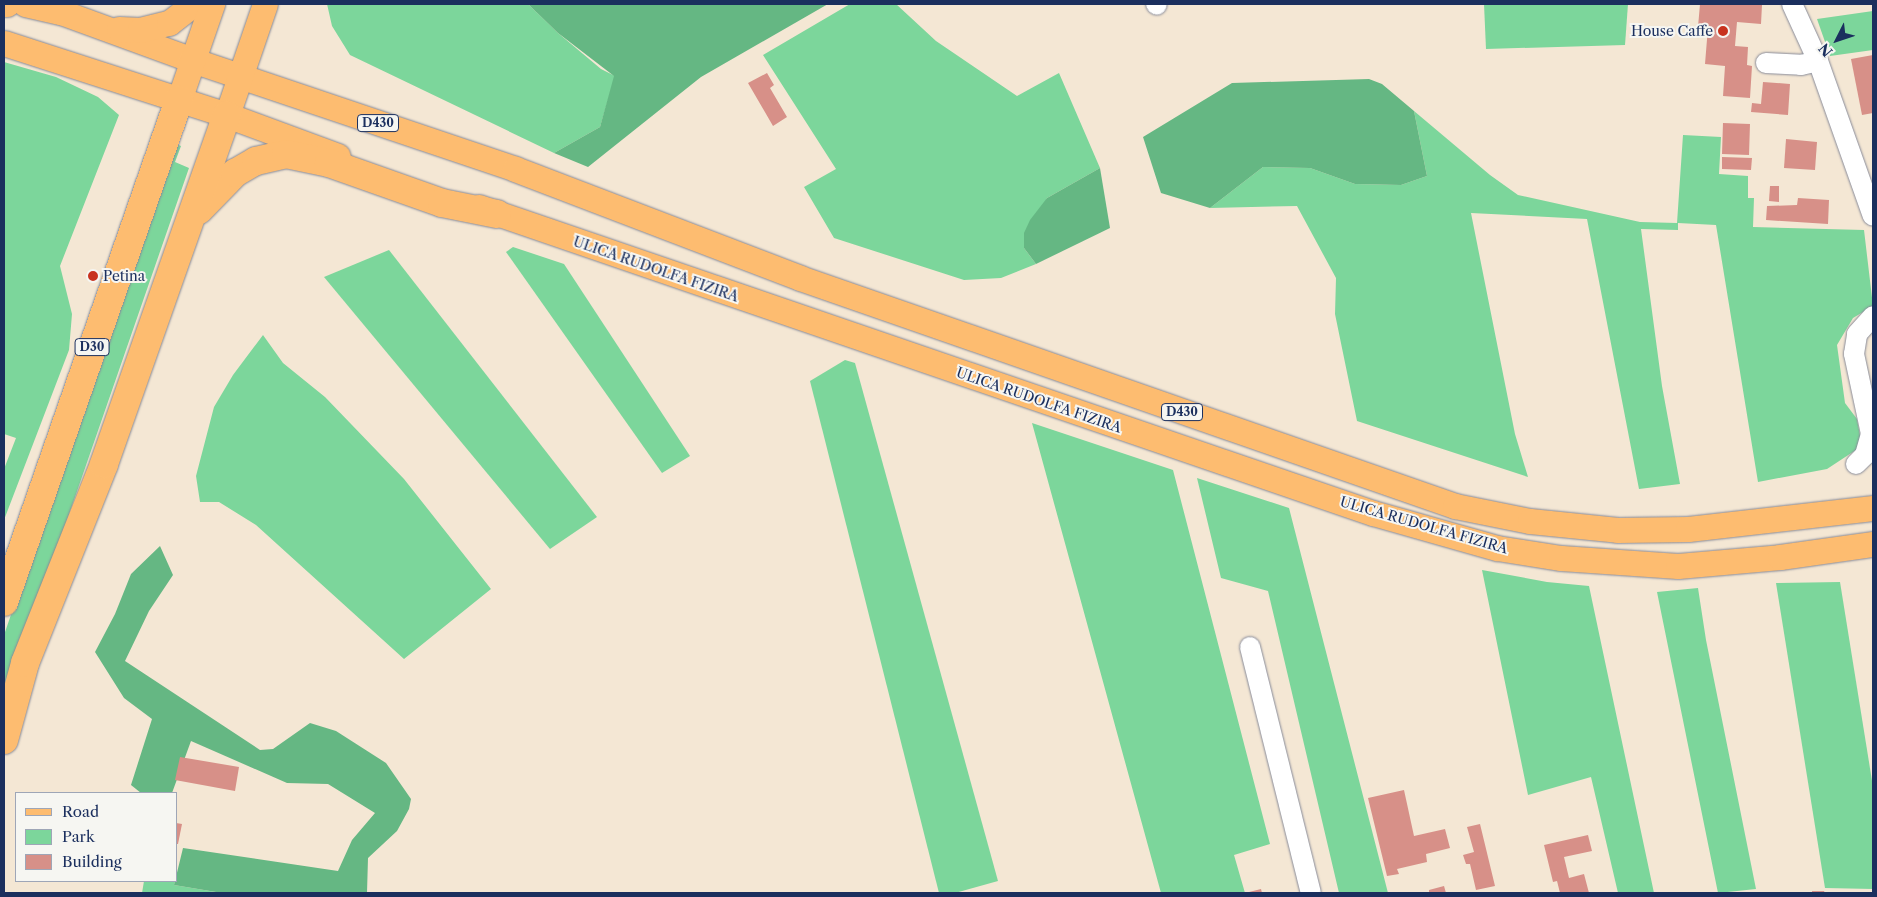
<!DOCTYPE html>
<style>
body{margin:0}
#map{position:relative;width:1877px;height:897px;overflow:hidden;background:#f4e7d4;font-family:"Libre Caslon Text",serif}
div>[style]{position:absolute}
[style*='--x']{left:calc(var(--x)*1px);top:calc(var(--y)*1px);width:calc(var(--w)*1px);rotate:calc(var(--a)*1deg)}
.green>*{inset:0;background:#7cd69b}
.forest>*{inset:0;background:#65b783}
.building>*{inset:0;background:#d79088}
.roads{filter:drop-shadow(0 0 1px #888b99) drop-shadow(0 0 1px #888b99)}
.minor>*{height:20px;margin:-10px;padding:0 10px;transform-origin:10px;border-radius:10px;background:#fff}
.major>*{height:25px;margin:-12.5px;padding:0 12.5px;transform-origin:12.5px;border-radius:12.5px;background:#fdbc70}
.highway>*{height:28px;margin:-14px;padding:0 14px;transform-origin:14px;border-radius:14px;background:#fdbc70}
.dots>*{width:14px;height:14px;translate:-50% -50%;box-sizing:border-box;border:2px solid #f6f6f2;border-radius:50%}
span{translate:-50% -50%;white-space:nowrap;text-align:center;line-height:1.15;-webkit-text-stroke:4px #f6f6f2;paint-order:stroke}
.shield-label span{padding:1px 4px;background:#f6f6f2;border:1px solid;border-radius:4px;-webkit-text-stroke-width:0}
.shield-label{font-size:12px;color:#1b2f5e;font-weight:700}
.poi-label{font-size:14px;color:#1b2f5e}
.right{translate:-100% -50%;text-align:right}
.left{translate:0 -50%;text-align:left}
.street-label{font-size:14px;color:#1b2f5e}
.frame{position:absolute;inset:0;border:5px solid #1b2f5e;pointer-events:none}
.legend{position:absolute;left:15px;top:792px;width:162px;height:90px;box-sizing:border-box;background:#f6f6f2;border:1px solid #9ea6b7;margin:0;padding:6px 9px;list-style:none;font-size:15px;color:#1b2f5e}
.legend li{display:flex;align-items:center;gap:10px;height:25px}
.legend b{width:25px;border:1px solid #9ea6b7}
.north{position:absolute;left:1812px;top:15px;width:50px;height:50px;-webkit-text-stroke:4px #f6f6f2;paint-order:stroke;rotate:229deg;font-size:14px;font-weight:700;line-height:20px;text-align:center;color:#1b2f5e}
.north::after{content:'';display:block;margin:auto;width:18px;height:22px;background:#1b2f5e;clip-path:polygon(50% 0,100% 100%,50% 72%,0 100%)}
</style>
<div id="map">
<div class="green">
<i style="clip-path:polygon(327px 4px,528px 4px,558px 33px,601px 69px,615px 76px,600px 127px,554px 153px,350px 55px,332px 26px)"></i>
<i style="clip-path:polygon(850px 4px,896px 4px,936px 41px,1017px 96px,1059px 73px,1100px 168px,1047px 198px,1024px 248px,1036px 264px,1001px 278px,964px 280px,834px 238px,804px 187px,836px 169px,763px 55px)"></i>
<i style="clip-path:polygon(1484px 4px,1628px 4px,1625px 45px,1486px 49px)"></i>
<i style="clip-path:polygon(1873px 11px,1873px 50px,1830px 56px,1817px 19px)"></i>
<i style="clip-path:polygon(4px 62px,56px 77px,98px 97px,119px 115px,60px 266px,72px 314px,69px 350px,4px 520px,4px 469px,16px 438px,4px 434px)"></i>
<i style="clip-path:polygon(1414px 111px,1490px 175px,1518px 195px,1640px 222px,1677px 223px,1683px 135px,1721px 137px,1719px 174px,1748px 176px,1748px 198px,1754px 198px,1753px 227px,1864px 230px,1873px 306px,1853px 318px,1837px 345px,1845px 403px,1857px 419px,1862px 446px,1827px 469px,1758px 482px,1716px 225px,1678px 223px,1678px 230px,1641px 229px,1662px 386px,1680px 484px,1639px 489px,1587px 219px,1471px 213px,1515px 434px,1528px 477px,1357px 421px,1335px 314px,1336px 278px,1297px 206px,1210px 208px,1263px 167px,1310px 168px,1355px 184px,1401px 185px,1427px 176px)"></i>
<i style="clip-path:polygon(174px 143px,181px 146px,175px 162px,189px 168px,4px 702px,4px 635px)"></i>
<i style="clip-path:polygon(513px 247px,564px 264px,690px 456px,662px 473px,506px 252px)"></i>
<i style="clip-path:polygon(389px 250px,597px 517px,550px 549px,324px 277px)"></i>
<i style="clip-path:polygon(263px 335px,283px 363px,325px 397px,404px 479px,491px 589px,404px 659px,256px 525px,219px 502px,200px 502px,196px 476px,214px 407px,233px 375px)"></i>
<i style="clip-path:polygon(845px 360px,855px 363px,998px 881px,955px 893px,939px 893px,810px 381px)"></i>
<i style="clip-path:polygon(1032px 423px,1173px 470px,1270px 844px,1234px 855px,1245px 893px,1161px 893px)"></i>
<i style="clip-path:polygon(1197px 478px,1289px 508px,1388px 893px,1339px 893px,1268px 591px,1221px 578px)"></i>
<i style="clip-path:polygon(1482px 570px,1547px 582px,1589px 586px,1654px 893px,1618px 893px,1591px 777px,1528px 795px)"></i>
<i style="clip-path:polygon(1840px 582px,1873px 787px,1873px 889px,1825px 888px,1776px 583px)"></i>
<i style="clip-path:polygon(1698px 588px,1706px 640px,1756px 889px,1718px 893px,1657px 592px)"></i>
<i style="clip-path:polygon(144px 881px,175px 881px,174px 885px,222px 893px,142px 893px)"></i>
</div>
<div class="forest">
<i style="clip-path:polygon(528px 4px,828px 4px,701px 77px,588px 167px,554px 153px,600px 127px,614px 76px,558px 33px)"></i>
<i style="clip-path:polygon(1369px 79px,1382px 84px,1414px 111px,1427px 176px,1401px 185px,1355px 184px,1310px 168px,1263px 167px,1210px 208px,1161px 193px,1143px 137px,1232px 83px)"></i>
<i style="clip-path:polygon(1100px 168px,1110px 228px,1036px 264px,1024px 248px,1024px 233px,1030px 220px,1047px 198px)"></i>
<i style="clip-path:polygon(160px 546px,173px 575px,149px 611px,125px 661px,260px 750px,273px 749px,310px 723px,336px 731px,386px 763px,411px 799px,409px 809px,397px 831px,368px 858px,367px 893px,222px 893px,174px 885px,183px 848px,338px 871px,352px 840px,375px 813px,328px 784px,287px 783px,191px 741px,172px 793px,141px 793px,131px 785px,152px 719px,124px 698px,95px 652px,115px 614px,131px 574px)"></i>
</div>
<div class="building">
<i style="clip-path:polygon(1700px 4px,1762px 5px,1761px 24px,1737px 22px,1735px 46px,1748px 47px,1747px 65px,1752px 66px,1750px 98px,1723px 96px,1725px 66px,1705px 64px,1708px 27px,1698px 27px)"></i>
<i style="clip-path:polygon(1873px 55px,1873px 113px,1862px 115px,1851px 59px)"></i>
<i style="clip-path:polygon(767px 73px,774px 85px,770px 88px,787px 117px,773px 126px,748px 83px)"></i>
<i style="clip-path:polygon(1763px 82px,1790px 84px,1788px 115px,1751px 112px,1752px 103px,1761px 104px)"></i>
<i style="clip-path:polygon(1723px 123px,1750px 124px,1749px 155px,1722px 154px)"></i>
<i style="clip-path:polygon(1786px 139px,1817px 142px,1815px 170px,1784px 168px)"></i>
<i style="clip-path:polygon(1722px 157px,1752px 158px,1751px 170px,1722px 169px)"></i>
<i style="clip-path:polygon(1770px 186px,1779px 186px,1779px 202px,1769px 201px)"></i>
<i style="clip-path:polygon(1798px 198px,1829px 200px,1828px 224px,1766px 220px,1767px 206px,1797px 205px)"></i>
<i style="clip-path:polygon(180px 757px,239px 767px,235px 791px,175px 780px)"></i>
<i style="clip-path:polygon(1404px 790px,1414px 836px,1445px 829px,1450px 848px,1426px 854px,1427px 862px,1397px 869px,1399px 874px,1387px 876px,1368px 798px)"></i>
<i style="clip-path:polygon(176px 823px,182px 824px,178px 844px,176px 844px)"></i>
<i style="clip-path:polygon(1480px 824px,1495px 886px,1476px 890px,1470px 864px,1466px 864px,1463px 855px,1474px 852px,1467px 827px)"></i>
<i style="clip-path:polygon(1588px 835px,1592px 851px,1564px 857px,1569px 878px,1584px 874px,1589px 893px,1560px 893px,1557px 881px,1553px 882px,1544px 845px)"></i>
<i style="clip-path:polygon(1444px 886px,1446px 893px,1429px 893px,1429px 890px)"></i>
<i style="clip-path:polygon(1261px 889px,1262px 893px,1250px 893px,1249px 892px)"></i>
<i style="clip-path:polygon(1812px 891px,1824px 891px,1825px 893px,1812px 893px)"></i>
</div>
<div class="roads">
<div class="minor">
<i style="--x:1156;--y:4;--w:1;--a:45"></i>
<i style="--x:1792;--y:4;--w:63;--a:65.5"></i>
<i style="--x:1818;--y:61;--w:164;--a:70.5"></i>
<i style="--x:1766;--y:63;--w:35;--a:3"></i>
<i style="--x:1801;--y:65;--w:17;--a:-13"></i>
<i style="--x:1856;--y:464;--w:13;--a:-45"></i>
<i style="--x:1865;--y:455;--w:22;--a:-74"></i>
<i style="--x:1871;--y:434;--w:82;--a:-102"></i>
<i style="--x:1854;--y:354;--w:20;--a:-81"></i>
<i style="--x:1857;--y:334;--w:24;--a:-48"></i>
<i style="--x:1250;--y:647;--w:253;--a:76.1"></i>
</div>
<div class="major">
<i style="--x:4;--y:4;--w:3;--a:0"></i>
<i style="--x:25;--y:4;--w:37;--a:13"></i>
<i style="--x:61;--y:12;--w:140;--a:20.1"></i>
<i style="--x:192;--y:60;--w:341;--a:18.6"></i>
<i style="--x:515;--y:169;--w:305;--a:20.9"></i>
<i style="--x:800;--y:278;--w:694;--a:19.19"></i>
<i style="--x:1455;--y:506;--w:76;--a:11.3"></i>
<i style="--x:1530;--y:521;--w:88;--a:5.8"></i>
<i style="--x:1618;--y:530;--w:70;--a:-0.8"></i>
<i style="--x:1688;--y:529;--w:186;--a:-6.5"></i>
<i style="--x:119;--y:29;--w:21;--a:3"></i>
<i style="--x:140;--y:30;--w:30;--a:-14"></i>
<i style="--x:169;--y:23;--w:31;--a:-38"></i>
<i style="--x:4;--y:43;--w:234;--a:17.9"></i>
<i style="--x:227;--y:115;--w:118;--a:20.3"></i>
<i style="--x:179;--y:100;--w:102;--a:-71"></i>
<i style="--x:227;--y:115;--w:117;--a:-71.1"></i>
<i style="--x:479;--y:207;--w:945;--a:18.9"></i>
<i style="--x:1373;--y:513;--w:129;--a:15.8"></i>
<i style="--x:1497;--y:548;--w:65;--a:8.9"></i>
<i style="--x:1561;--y:558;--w:117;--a:3.9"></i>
<i style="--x:1678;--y:566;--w:102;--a:-5"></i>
<i style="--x:1780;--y:557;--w:94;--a:-8"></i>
</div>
<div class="highway">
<i style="--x:199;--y:210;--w:52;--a:-45.8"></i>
<i style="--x:235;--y:173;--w:24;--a:-30"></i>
<i style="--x:256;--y:161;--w:31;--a:-13"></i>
<i style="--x:286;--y:154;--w:44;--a:11.8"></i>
<i style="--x:329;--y:163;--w:120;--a:19.5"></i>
<i style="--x:442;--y:203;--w:56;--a:11.3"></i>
<i style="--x:4;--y:602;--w:532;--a:-70.78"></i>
<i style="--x:4;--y:740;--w:80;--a:-74.7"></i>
<i style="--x:25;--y:663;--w:214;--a:-68.3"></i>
<i style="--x:104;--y:464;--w:370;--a:-70.6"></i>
</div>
</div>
<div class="dots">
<i style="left:1723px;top:31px;background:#c8321e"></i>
<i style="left:93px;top:276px;background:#c8321e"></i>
</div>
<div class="shield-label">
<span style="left:378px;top:123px">D430</span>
<span style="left:92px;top:347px">D30</span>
<span style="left:1182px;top:412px">D430</span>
</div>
<div class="poi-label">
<span class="right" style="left:1713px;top:31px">House Caffe</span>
<span class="left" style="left:103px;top:276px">Petina</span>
</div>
<div class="street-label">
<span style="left:656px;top:269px;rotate:19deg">ULICA RUDOLFA FIZIRA</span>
<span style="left:1039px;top:400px;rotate:19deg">ULICA RUDOLFA FIZIRA</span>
<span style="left:1424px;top:525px;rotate:16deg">ULICA RUDOLFA FIZIRA</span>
</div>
<div class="frame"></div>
<ul class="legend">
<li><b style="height:6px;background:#fdbc70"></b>Road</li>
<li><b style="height:14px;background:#7cd69b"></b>Park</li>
<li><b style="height:14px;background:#d79088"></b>Building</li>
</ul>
<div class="north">N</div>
</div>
